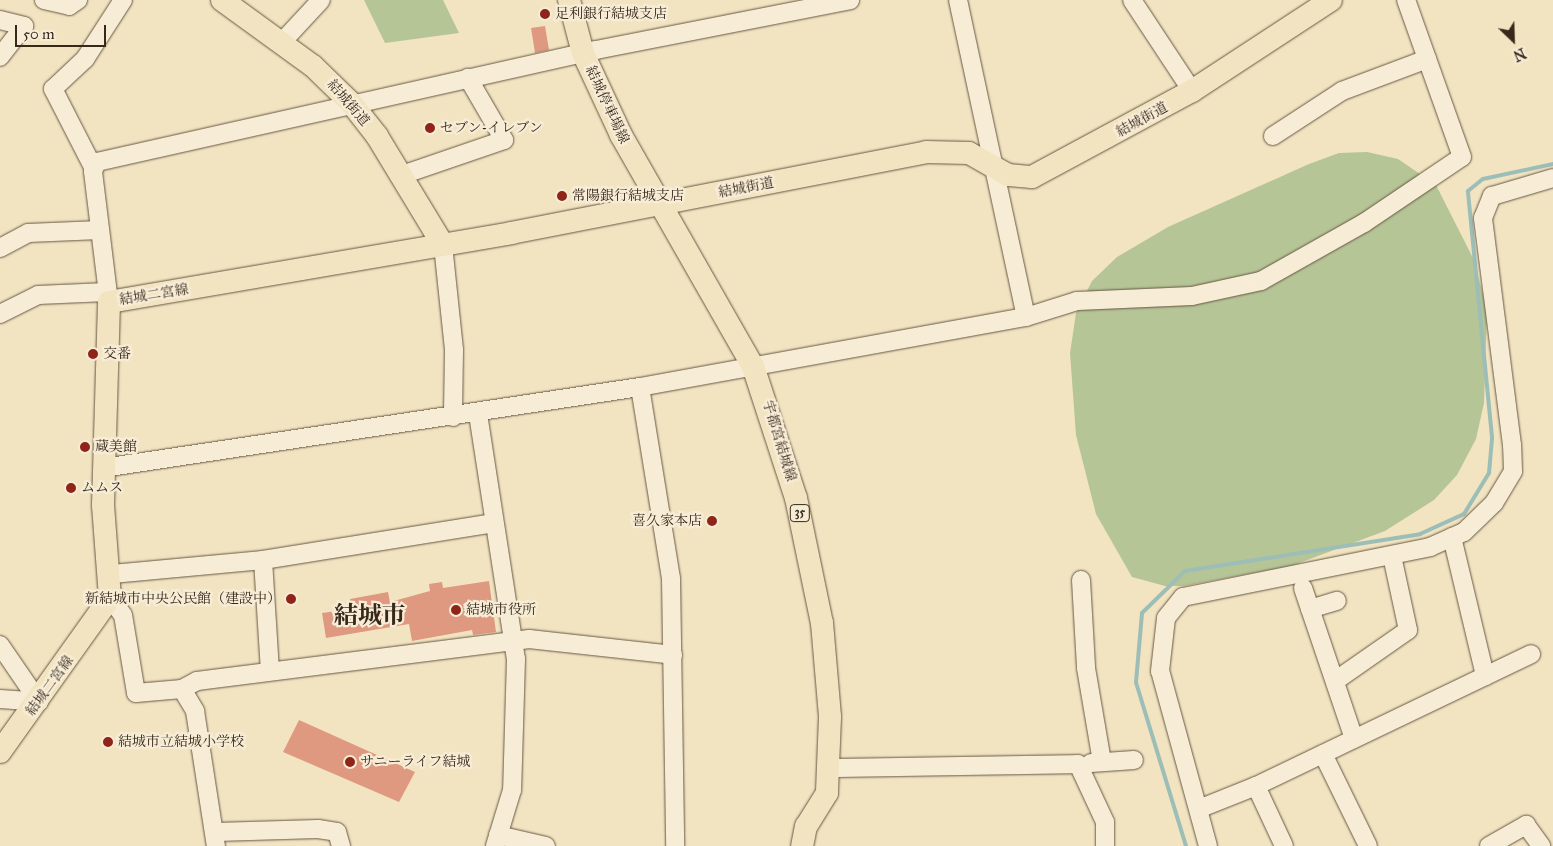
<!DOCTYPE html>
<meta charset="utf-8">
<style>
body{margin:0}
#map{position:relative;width:1553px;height:846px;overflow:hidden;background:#f2e4c1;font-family:"IM FELL Great Primer","Noto Serif JP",serif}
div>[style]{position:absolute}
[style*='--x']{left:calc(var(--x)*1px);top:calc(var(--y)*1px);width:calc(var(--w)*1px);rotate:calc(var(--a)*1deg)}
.green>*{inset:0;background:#b6c596}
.stream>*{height:4px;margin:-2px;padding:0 2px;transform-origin:2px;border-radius:2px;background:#9cbeb7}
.building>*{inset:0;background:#df9981}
.roads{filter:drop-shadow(0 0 1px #665744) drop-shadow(0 0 1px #665744)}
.minor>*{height:18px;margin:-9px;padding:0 9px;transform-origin:9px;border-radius:9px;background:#f7edd7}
.major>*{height:22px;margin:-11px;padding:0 11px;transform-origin:11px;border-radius:11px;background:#f2e4c1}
.dots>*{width:14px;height:14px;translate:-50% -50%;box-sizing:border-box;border:2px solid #f7edd7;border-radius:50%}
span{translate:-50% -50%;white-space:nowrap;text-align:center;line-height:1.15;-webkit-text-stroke:4.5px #f7edd7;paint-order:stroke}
.shield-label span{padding:1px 4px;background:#f7edd7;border:1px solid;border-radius:4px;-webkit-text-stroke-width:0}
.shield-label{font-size:12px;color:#37281a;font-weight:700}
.poi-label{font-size:14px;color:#37281a}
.left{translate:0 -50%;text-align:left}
.right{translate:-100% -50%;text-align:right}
.street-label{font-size:14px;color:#37281a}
.town-label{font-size:24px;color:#37281a;font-weight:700}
.north{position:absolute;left:1488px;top:15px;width:50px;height:50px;-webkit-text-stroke:4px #f7edd7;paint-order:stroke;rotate:156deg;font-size:14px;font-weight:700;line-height:20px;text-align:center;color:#37281a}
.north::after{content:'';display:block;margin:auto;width:18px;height:22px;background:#37281a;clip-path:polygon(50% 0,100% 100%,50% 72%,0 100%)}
.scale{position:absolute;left:15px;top:25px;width:91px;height:22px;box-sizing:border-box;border:2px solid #37281a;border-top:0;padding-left:6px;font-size:15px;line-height:18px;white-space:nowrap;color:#37281a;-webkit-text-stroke:4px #f7edd7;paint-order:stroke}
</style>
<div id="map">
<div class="green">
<i style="clip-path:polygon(364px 0,443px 0,459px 33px,385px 43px)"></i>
<i style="clip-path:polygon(1367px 152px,1398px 159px,1436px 185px,1474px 260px,1487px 310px,1484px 403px,1476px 439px,1457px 475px,1434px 500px,1385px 531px,1291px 566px,1184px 586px,1165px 586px,1132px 577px,1096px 514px,1076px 435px,1070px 353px,1076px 313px,1092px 281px,1117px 257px,1168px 227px,1309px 164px,1339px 153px)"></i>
</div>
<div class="stream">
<i style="--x:1186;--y:846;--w:171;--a:-107"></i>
<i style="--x:1136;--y:682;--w:69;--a:-85"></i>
<i style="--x:1142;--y:613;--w:60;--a:-44.3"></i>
<i style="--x:1185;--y:571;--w:238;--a:-8.9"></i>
<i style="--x:1420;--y:534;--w:48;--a:-24.4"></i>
<i style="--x:1464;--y:514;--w:48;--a:-58.6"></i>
<i style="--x:1489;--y:473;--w:36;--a:-85"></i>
<i style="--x:1492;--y:437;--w:247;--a:-95.6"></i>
<i style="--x:1468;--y:191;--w:19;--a:-39"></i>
<i style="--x:1483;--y:179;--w:72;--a:-12.1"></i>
</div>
<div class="building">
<i style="clip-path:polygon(545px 26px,549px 50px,535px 53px,531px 28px)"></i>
<i style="clip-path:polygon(489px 581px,496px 632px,473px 635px,472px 630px,412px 641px,409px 624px,326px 638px,322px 613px,351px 609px,350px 599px,388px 592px,390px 602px,430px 591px,429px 584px,442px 582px,443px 588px)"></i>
<i style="clip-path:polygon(299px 720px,415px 772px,399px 802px,283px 752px)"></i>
</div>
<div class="roads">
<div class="minor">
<i style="--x:44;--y:0;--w:26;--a:13"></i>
<i style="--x:69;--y:6;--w:11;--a:-34"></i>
<i style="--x:958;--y:0;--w:324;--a:77.9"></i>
<i style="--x:1132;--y:0;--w:109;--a:56.6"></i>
<i style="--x:0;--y:20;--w:25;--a:14"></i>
<i style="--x:24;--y:26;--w:39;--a:128"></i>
<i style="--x:282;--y:42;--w:57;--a:-47.1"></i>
<i style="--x:1273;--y:136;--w:82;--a:-33.1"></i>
<i style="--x:1342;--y:91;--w:91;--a:-20.6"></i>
<i style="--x:93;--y:167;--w:88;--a:-117.1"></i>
<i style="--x:53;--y:89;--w:44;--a:-43.2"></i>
<i style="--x:85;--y:59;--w:70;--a:-57.2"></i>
<i style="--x:402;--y:175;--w:108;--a:-18.9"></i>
<i style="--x:504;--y:140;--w:72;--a:-120.1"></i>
<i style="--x:443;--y:245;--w:106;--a:84"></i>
<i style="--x:454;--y:350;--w:67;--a:90.9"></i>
<i style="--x:0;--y:248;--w:32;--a:-28"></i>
<i style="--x:28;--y:233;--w:72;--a:-2.4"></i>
<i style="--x:109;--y:302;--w:132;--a:-97"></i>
<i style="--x:93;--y:171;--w:10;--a:-66"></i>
<i style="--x:97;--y:162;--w:511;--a:-12.65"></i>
<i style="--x:596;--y:50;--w:259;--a:-11.1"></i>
<i style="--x:0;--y:314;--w:42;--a:-26.6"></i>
<i style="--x:38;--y:295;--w:69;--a:-2.5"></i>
<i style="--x:640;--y:387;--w:193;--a:80.8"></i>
<i style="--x:671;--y:578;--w:268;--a:89.1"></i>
<i style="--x:478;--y:414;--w:248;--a:81.2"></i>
<i style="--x:516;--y:659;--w:131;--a:91.7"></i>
<i style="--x:512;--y:790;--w:59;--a:106.9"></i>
<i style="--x:103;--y:468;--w:543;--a:-8.58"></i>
<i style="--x:640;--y:387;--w:392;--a:-10.3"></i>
<i style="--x:1026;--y:317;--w:53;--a:-17.4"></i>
<i style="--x:1077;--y:301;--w:115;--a:-2.5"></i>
<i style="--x:1192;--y:296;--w:71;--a:-12.3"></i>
<i style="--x:1261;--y:281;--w:118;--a:-29.4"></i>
<i style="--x:1364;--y:223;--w:118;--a:-34"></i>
<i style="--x:1462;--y:157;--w:167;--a:-109.6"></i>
<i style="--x:1452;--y:537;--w:143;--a:76.6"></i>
<i style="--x:263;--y:560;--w:111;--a:86.4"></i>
<i style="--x:112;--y:574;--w:152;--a:-5.3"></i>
<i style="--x:263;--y:560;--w:234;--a:-9.1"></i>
<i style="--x:1081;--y:580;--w:88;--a:86.7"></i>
<i style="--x:1086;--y:668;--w:95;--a:80.3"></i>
<i style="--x:1303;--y:588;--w:159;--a:71.3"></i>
<i style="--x:110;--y:598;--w:21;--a:53"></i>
<i style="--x:123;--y:615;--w:79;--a:80.5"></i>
<i style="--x:136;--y:693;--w:46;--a:-5"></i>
<i style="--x:182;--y:689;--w:17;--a:-28"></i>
<i style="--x:197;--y:681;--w:335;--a:-7.2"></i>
<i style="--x:529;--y:639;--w:145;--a:6.3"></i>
<i style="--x:1310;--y:609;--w:28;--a:-17"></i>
<i style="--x:0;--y:645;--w:69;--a:55.6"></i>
<i style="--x:1335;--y:681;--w:89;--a:-34.9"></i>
<i style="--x:1408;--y:630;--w:76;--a:-102.2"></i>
<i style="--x:182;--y:689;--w:26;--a:59"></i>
<i style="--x:195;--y:711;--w:137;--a:81.2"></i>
<i style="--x:0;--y:699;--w:39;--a:4"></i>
<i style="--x:1323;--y:754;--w:102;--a:63.9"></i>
<i style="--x:1091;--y:763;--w:43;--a:-4"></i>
<i style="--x:830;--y:768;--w:248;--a:-0.9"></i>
<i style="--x:1078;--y:764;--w:64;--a:65"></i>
<i style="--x:1105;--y:822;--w:24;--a:90"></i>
<i style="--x:1256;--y:786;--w:305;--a:-25.6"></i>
<i style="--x:1201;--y:808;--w:59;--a:-21.8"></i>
<i style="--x:1256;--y:786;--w:66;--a:65"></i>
<i style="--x:216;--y:832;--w:102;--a:-1.7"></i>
<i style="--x:318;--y:829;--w:19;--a:9"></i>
<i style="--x:337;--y:832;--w:15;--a:74"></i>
<i style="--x:498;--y:835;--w:49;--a:12.9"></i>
<i style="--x:1208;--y:846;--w:181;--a:-105.3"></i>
<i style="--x:1160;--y:671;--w:53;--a:-83.5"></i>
<i style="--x:1166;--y:618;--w:27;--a:-51"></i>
<i style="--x:1183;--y:597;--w:252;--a:-11.4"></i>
<i style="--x:1430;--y:547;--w:37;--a:-24"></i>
<i style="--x:1464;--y:532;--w:42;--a:-44"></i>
<i style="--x:1494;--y:503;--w:37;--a:-59"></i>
<i style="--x:1513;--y:471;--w:26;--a:-92"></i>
<i style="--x:1512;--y:445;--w:229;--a:-97.3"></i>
<i style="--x:1483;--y:218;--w:24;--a:-68"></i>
<i style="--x:1492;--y:196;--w:64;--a:-16.4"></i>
<i style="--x:1489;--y:846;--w:43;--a:-29.6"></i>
<i style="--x:1526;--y:825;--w:26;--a:54"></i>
</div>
<div class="major">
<i style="--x:222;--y:0;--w:112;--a:36"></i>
<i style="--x:313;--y:66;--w:54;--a:44.3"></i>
<i style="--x:352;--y:104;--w:41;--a:52"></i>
<i style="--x:377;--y:136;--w:127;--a:58.8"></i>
<i style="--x:569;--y:0;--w:55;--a:75.2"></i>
<i style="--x:583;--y:53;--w:90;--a:65.1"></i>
<i style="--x:621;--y:135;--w:266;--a:60.3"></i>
<i style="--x:753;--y:366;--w:139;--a:72"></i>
<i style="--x:796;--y:498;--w:128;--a:78.3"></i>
<i style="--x:822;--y:623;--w:94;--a:85.1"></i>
<i style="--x:830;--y:717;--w:76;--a:92.3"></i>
<i style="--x:827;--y:793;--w:39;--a:122"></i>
<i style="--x:806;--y:826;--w:20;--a:101"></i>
<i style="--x:0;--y:752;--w:189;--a:-54.5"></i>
<i style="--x:110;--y:598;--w:93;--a:-94.3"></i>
<i style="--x:103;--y:505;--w:203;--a:-88.3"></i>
<i style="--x:109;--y:302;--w:408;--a:-9.7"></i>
<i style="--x:511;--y:233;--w:423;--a:-11"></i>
<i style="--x:926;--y:152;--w:43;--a:1.3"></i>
<i style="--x:969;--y:153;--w:45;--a:29.4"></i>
<i style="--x:1008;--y:175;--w:24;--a:5"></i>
<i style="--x:1032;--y:177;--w:182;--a:-28.3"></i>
<i style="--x:1192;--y:91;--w:166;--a:-33.2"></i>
</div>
</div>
<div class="dots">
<i style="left:545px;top:14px;background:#8f2418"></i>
<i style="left:430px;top:128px;background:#8f2418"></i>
<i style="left:562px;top:196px;background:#8f2418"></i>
<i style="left:93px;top:354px;background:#8f2418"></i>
<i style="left:85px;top:447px;background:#8f2418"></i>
<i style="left:71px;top:488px;background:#8f2418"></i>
<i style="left:712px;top:521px;background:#8f2418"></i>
<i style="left:291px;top:599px;background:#8f2418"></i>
<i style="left:456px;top:610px;background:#8f2418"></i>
<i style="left:108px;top:742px;background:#8f2418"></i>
<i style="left:350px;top:762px;background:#8f2418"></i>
</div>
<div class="shield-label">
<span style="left:800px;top:513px">35</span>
</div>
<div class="poi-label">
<span class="left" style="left:555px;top:14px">足利銀行結城支店</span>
<span class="left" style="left:440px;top:128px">セブン-イレブン</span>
<span class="left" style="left:572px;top:196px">常陽銀行結城支店</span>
<span class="left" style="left:103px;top:354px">交番</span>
<span class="left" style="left:95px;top:447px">蔵美館</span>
<span class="left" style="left:81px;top:488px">ムムス</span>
<span class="right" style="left:702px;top:521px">喜久家本店</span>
<span class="right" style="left:281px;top:599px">新結城市中央公民館（建設中）</span>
<span class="left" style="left:466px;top:610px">結城市役所</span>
<span class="left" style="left:118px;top:742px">結城市立結城小学校</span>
<span class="left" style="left:360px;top:762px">サニーライフ結城</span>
</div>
<div class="street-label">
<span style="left:348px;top:103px;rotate:49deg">結城街道</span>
<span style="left:607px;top:105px;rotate:65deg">結城停車場線</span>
<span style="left:1142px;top:120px;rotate:-29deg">結城街道</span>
<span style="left:746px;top:188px;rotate:-11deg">結城街道</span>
<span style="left:154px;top:295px;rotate:-9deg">結城二宮線</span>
<span style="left:779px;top:441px;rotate:73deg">宇都宮結城線</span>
<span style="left:50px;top:686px;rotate:-54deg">結城二宮線</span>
</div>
<div class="town-label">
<span style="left:370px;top:616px">結城市</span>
</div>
<div class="north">N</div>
<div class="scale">50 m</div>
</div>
